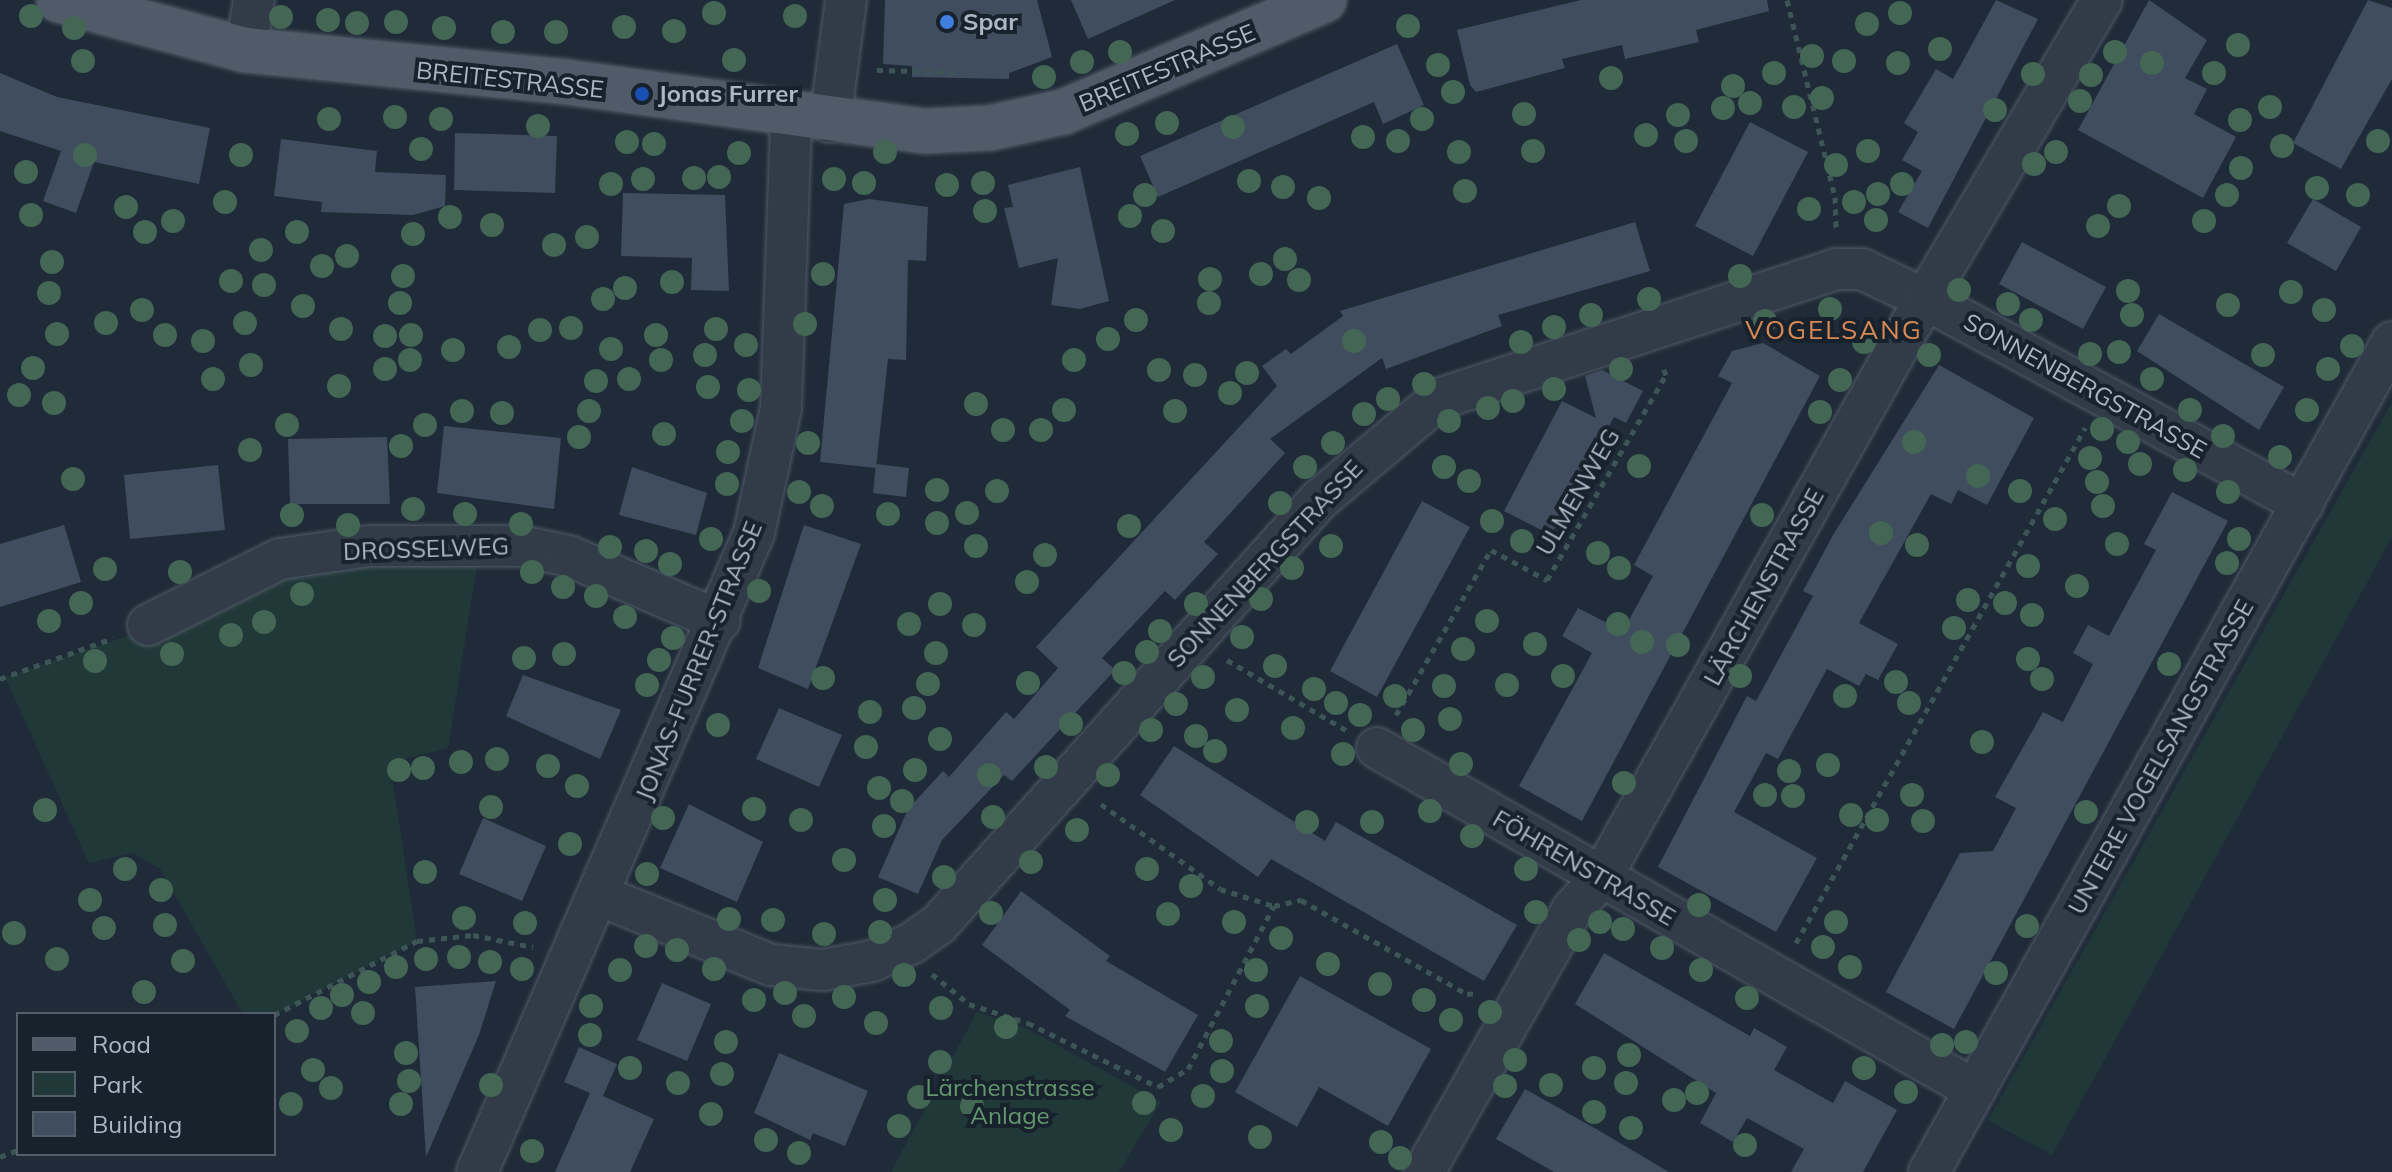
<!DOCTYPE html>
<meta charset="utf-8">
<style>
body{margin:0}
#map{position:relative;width:2392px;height:1172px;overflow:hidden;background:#1f2b38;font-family:Mulish,sans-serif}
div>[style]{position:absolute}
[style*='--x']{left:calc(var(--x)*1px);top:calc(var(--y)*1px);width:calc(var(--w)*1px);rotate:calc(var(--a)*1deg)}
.green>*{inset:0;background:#213839}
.building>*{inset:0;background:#3f4d5e}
.path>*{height:5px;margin-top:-2.5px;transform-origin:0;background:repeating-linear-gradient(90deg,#3e5557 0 6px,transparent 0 12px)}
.roads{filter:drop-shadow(0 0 2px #505a67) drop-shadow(0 0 2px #505a67)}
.minor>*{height:40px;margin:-20px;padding:0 20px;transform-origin:20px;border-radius:20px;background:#323c49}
.major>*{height:44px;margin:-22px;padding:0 22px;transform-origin:22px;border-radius:22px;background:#505b69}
.trees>*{width:24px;height:24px;margin:-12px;border-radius:50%;background:#465}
.dots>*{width:22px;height:22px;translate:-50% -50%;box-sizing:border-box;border:4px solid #18222d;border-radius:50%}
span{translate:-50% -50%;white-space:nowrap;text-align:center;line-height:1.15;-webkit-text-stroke:8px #18222d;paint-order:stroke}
.poi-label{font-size:24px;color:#acb7c6;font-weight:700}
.left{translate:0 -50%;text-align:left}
.street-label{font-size:24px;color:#acb7c6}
.park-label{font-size:24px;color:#63976d}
.neighbourhood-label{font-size:26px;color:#d98954;letter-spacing:2px}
.legend{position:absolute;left:16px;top:1012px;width:260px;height:144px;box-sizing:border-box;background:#18222d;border:2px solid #535e6a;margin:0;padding:10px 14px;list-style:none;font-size:24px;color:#acb7c6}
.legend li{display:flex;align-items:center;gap:16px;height:40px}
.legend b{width:40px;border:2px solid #535e6a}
</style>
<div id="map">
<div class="green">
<i style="clip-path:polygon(2392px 402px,2392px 537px,2052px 1155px,1988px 1120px)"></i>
<i style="clip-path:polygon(480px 546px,448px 748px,390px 763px,417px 941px,274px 1015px,243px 1014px,160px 869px,133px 853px,89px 863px,5px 677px,148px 629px,280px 559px)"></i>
<i style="clip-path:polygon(977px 1012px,1026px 1028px,1161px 1102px,1119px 1172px,891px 1172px)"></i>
</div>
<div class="building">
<i style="clip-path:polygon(885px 0,1037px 0,1052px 57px,1009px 73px,1009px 79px,912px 77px,912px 66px,883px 64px)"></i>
<i style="clip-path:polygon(1071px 0,1175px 0,1088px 39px)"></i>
<i style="clip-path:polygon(1581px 0,1767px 0,1769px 11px,1696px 30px,1699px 42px,1625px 59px,1622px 45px,1562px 59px,1565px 68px,1476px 92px,1470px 85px,1457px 30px)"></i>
<i style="clip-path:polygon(1996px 0,2038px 19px,1928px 228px,1898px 212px,1922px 171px,1902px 160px,1918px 132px,1904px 123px,1936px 69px,1953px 79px)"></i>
<i style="clip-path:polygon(2149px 0,2207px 40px,2185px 78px,2207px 89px,2194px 114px,2236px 137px,2203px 198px,2078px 130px)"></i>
<i style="clip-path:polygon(2368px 0,2392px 8px,2392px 79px,2341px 169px,2293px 143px)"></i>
<i style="clip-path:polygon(1397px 44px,1424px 105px,1383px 124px,1374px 102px,1158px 197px,1140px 156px)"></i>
<i style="clip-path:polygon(0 73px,57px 97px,210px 128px,199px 184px,94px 162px,76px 213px,43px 201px,61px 151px,0 131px)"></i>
<i style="clip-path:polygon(1750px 122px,1808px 152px,1753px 256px,1695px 226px)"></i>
<i style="clip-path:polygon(455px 133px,557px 136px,555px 193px,454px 190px)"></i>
<i style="clip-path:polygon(281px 139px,377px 151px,375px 172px,446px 175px,445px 206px,413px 215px,321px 212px,322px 202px,274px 196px)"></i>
<i style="clip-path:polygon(1080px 167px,1109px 301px,1080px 309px,1051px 305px,1058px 258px,1019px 268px,1004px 208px,1013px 207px,1008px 185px)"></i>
<i style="clip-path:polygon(623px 193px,725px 195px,729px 291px,691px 290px,692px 258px,621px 256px)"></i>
<i style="clip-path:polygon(869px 199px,928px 207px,926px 261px,908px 260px,906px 360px,888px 359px,876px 468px,820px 462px,844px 204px)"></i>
<i style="clip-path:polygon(2313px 199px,2361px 227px,2336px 271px,2287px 243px)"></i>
<i style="clip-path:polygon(1635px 222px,1650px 271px,1498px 315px,1502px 326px,1386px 369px,1382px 358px,1270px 439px,1285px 453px,1204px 542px,1218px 554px,1175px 600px,1165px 591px,1102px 658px,1115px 670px,1012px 781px,1004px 775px,942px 840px,918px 894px,878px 877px,908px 809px,943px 771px,949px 777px,1006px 712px,1014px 719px,1058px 668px,1036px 647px,1277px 386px,1262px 366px,1286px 349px,1291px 354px,1343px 316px,1340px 311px)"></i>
<i style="clip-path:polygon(2022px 242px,2106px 287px,2083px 329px,1999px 284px)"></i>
<i style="clip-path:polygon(2159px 314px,2284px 387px,2259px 430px,2137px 351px)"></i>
<i style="clip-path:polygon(1763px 343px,1820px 376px,1582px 821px,1519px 786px,1592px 653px,1562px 636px,1578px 608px,1623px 631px,1653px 576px,1634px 565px,1732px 383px,1718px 376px,1732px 351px)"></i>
<i style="clip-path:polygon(1939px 365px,2034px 418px,1987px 505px,1958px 490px,1951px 504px,1931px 494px,1859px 623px,1898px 644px,1878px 680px,1866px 674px,1859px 686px,1827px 669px,1778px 759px,1766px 753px,1734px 812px,1817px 858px,1776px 932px,1658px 867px,1747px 696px,1756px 701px,1813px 596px,1803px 591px,1833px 535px)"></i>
<i style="clip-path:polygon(1602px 370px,1643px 391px,1626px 423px,1614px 417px,1551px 535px,1504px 511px,1562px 401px,1596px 418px,1585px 376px)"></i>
<i style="clip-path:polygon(444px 426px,561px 438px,554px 509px,437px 493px)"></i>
<i style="clip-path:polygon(387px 437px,390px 504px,290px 504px,288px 439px)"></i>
<i style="clip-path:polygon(876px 464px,909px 468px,906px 497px,873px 493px)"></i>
<i style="clip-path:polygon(218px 465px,225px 530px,130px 539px,124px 475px)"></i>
<i style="clip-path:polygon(632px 467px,707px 493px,696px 535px,619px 515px)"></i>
<i style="clip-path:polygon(2172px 492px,2228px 521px,1954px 1029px,1886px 992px,1960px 853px,1993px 851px,2016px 808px,1995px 797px,2043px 712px,2063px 722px,2093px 664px,2073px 653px,2088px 625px,2109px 636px,2156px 550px,2144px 544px)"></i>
<i style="clip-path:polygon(1422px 501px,1470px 527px,1377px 697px,1330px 671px)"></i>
<i style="clip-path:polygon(64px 525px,81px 582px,0 607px,0 544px)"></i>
<i style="clip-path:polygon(804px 525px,861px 544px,808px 689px,758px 668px)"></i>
<i style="clip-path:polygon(523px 675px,621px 710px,600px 759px,506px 716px)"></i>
<i style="clip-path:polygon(779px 708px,842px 735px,819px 787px,756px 759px)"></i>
<i style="clip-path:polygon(1174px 746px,1325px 841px,1336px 822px,1517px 925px,1484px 981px,1271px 859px,1258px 877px,1140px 795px)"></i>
<i style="clip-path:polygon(689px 804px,763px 842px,737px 902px,660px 868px)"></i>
<i style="clip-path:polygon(483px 818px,546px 846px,522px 901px,459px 874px)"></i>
<i style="clip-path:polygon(1021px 891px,1110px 956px,1106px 961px,1198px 1015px,1165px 1072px,1065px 1016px,1070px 1010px,982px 945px)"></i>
<i style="clip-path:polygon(1604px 953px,1750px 1036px,1754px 1028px,1787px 1047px,1774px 1070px,1833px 1103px,1845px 1081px,1897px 1110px,1863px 1172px,1791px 1172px,1804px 1149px,1747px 1118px,1733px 1142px,1700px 1123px,1716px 1093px,1575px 1004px)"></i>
<i style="clip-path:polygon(1300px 976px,1431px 1049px,1388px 1126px,1319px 1087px,1297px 1127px,1235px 1092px)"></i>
<i style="clip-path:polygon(496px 981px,479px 1035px,426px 1157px,415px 987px)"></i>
<i style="clip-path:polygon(662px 983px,711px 1004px,687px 1061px,637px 1040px)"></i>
<i style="clip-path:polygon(579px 1047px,617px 1064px,603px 1096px,654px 1119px,630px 1172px,555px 1172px,590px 1093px,564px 1082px)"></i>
<i style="clip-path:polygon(779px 1053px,868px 1091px,845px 1146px,813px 1133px,810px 1140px,754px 1113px)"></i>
<i style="clip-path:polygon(1525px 1089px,1598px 1130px,1669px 1172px,1554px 1172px,1496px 1139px)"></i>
</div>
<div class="path">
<i style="--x:1787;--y:0;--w:203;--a:76.3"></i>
<i style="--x:1835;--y:197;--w:35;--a:88"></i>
<i style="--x:877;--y:70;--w:80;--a:1.4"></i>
<i style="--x:1227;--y:660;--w:138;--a:30.5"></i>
<i style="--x:0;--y:679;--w:120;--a:-19.9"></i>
<i style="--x:1396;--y:715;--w:190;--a:-60.1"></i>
<i style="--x:1491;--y:550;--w:64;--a:28.2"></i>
<i style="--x:1547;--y:580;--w:237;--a:-59.9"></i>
<i style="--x:1666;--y:375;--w:11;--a:-112"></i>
<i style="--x:1101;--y:804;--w:146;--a:35.5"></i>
<i style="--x:1220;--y:889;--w:57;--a:17.5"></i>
<i style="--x:1274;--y:906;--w:28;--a:-13"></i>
<i style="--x:1301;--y:900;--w:191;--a:29.5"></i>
<i style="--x:1467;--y:994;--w:12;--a:-5"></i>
<i style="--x:1796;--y:943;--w:591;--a:-60.7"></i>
<i style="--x:932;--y:974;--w:48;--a:39"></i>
<i style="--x:969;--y:1004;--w:62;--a:17.9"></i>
<i style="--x:1028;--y:1023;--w:145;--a:26.2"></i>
<i style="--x:1158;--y:1087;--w:35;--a:-31"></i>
<i style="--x:1188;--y:1069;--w:184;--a:-62.2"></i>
<i style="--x:274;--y:1015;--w:161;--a:-27.4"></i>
<i style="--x:417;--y:941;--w:56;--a:-6.1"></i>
<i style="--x:473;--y:935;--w:61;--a:11.3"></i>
<i style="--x:0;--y:1157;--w:19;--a:-21"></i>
</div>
<div class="roads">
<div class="minor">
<i style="--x:246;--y:50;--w:51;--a:-80.9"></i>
<i style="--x:830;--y:122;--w:123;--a:-82.5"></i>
<i style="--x:148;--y:625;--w:148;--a:-26.6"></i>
<i style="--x:280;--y:559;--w:91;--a:-8.2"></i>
<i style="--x:370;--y:546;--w:151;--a:0"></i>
<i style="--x:521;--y:546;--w:49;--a:11.8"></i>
<i style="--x:569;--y:556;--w:164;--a:23.3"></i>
<i style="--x:1377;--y:748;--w:689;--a:29.77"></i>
<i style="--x:601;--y:896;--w:183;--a:22.1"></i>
<i style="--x:771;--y:965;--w:52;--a:5.5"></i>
<i style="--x:823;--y:970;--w:50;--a:-10.4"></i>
<i style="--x:872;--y:961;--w:44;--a:-24.2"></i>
<i style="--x:912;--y:943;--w:32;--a:-35"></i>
<i style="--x:938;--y:925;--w:571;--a:-48.12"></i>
<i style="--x:1319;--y:500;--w:157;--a:-40.1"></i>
<i style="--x:1439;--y:399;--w:419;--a:-18.1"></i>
<i style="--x:1837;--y:269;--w:25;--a:0"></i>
<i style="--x:1862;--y:269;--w:70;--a:25.5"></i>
<i style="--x:1925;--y:299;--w:430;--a:28.5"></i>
<i style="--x:477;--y:1172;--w:696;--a:-66.56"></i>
<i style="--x:754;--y:533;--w:128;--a:-77.8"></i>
<i style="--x:781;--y:408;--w:290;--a:-88"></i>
<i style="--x:1424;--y:1172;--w:301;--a:-60.5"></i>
<i style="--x:1572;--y:910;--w:43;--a:-47.8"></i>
<i style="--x:1601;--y:878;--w:663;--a:-60.77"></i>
<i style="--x:1925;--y:299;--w:347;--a:-59.4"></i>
<i style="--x:1929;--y:1172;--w:950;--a:-60.85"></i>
</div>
<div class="major">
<i style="--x:59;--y:0;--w:194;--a:15"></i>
<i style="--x:246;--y:50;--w:322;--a:5.7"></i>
<i style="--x:566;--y:82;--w:363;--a:7.8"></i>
<i style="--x:926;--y:131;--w:64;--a:-2.7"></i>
<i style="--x:990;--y:128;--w:75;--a:-12.4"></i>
<i style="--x:1063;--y:112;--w:284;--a:-23.2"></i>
</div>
</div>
<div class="trees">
<i style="left:714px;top:13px"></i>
<i style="left:1900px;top:13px"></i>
<i style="left:31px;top:16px"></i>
<i style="left:795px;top:16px"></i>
<i style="left:281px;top:17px"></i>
<i style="left:328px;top:20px"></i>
<i style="left:396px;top:22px"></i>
<i style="left:357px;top:23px"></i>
<i style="left:1867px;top:24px"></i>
<i style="left:1408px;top:26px"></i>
<i style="left:624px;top:27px"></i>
<i style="left:74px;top:28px"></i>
<i style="left:444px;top:28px"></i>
<i style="left:674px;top:31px"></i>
<i style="left:503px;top:32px"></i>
<i style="left:556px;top:32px"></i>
<i style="left:2238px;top:45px"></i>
<i style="left:1940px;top:49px"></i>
<i style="left:1120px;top:52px"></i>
<i style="left:2115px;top:52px"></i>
<i style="left:1812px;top:56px"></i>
<i style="left:734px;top:60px"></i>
<i style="left:83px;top:61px"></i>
<i style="left:1844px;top:61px"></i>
<i style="left:1082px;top:62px"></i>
<i style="left:1898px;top:63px"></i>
<i style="left:2152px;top:63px"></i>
<i style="left:1438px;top:65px"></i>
<i style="left:1774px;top:73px"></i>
<i style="left:2214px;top:73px"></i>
<i style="left:2033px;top:74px"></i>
<i style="left:2091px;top:75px"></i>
<i style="left:1044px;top:77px"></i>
<i style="left:1611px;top:78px"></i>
<i style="left:1733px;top:86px"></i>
<i style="left:1453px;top:92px"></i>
<i style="left:1822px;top:98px"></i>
<i style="left:2080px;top:101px"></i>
<i style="left:1750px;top:103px"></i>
<i style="left:1794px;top:107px"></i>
<i style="left:2270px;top:107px"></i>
<i style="left:1723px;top:108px"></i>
<i style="left:1995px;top:110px"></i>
<i style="left:1524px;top:114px"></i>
<i style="left:1678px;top:115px"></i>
<i style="left:395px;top:117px"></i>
<i style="left:329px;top:119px"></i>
<i style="left:441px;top:119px"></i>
<i style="left:1422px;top:119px"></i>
<i style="left:2240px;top:120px"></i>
<i style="left:1167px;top:123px"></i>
<i style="left:538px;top:126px"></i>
<i style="left:1233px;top:127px"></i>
<i style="left:1127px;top:134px"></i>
<i style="left:1646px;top:135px"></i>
<i style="left:1363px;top:137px"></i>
<i style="left:1398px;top:141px"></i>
<i style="left:1686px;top:141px"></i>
<i style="left:2378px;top:141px"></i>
<i style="left:627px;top:142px"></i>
<i style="left:654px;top:144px"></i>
<i style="left:2282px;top:146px"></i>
<i style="left:421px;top:149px"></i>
<i style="left:1533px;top:151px"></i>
<i style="left:1868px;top:151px"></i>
<i style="left:885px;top:152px"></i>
<i style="left:1459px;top:152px"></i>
<i style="left:2056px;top:152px"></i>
<i style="left:739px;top:153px"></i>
<i style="left:85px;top:155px"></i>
<i style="left:241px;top:155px"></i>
<i style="left:2034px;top:164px"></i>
<i style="left:1836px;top:165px"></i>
<i style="left:2241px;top:168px"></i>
<i style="left:26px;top:172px"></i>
<i style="left:719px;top:177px"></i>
<i style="left:694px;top:178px"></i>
<i style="left:643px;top:179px"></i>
<i style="left:834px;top:179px"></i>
<i style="left:1249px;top:181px"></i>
<i style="left:864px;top:183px"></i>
<i style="left:983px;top:183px"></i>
<i style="left:611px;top:184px"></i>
<i style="left:1902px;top:184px"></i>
<i style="left:947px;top:185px"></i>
<i style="left:1283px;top:187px"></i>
<i style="left:2317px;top:188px"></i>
<i style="left:1465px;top:191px"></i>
<i style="left:1878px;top:194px"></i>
<i style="left:1145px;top:195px"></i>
<i style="left:2227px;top:195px"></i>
<i style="left:2358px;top:195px"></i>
<i style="left:1319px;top:198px"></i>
<i style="left:225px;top:202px"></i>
<i style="left:1854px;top:202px"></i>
<i style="left:2119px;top:206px"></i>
<i style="left:126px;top:207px"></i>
<i style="left:1809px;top:209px"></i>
<i style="left:985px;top:211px"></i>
<i style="left:31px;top:215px"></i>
<i style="left:1130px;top:216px"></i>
<i style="left:450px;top:217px"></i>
<i style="left:1876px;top:220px"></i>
<i style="left:173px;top:221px"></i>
<i style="left:2204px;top:221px"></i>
<i style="left:492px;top:225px"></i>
<i style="left:2098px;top:226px"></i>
<i style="left:1163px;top:231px"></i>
<i style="left:145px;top:232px"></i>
<i style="left:297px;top:232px"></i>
<i style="left:413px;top:234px"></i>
<i style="left:587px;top:237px"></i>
<i style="left:554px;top:245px"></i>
<i style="left:261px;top:250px"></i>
<i style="left:347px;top:256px"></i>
<i style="left:1285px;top:259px"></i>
<i style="left:52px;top:262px"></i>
<i style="left:322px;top:266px"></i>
<i style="left:823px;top:274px"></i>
<i style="left:1261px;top:274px"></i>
<i style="left:403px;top:276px"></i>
<i style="left:1740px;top:276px"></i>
<i style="left:1210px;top:279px"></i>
<i style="left:1299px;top:280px"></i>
<i style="left:231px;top:281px"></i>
<i style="left:672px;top:282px"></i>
<i style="left:264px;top:285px"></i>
<i style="left:625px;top:288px"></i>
<i style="left:1959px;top:290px"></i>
<i style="left:2128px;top:291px"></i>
<i style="left:2291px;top:292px"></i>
<i style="left:49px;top:293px"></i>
<i style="left:603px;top:299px"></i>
<i style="left:1649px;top:299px"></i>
<i style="left:400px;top:303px"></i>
<i style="left:1209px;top:303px"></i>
<i style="left:2008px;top:304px"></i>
<i style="left:2228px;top:305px"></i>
<i style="left:303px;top:306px"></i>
<i style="left:1830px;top:309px"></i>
<i style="left:142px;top:310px"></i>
<i style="left:2324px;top:310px"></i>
<i style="left:1591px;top:315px"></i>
<i style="left:2132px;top:315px"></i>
<i style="left:1136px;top:320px"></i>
<i style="left:2031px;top:320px"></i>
<i style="left:1765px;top:321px"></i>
<i style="left:106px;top:323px"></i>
<i style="left:245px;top:323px"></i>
<i style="left:805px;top:324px"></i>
<i style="left:1554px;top:327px"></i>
<i style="left:571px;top:328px"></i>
<i style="left:341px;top:329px"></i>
<i style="left:716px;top:329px"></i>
<i style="left:540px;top:330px"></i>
<i style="left:57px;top:334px"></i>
<i style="left:165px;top:335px"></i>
<i style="left:411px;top:335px"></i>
<i style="left:656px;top:335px"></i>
<i style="left:385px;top:336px"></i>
<i style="left:1108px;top:339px"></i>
<i style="left:203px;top:341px"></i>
<i style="left:1354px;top:341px"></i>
<i style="left:1521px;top:342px"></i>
<i style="left:1864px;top:342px"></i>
<i style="left:746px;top:345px"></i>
<i style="left:2352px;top:346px"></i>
<i style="left:509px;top:347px"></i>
<i style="left:611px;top:349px"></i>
<i style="left:453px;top:350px"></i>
<i style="left:2119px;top:352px"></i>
<i style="left:2090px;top:354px"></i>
<i style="left:705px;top:355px"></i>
<i style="left:1929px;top:355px"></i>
<i style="left:2263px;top:355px"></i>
<i style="left:410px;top:360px"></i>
<i style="left:661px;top:360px"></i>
<i style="left:1074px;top:360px"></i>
<i style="left:251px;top:365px"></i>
<i style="left:33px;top:368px"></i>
<i style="left:385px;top:369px"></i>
<i style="left:1621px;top:369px"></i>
<i style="left:2328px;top:369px"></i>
<i style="left:1159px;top:370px"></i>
<i style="left:1247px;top:373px"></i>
<i style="left:1195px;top:375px"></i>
<i style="left:213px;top:379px"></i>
<i style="left:629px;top:379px"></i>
<i style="left:2152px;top:379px"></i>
<i style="left:1840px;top:380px"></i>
<i style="left:596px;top:381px"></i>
<i style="left:1424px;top:384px"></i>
<i style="left:339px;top:386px"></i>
<i style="left:708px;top:387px"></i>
<i style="left:1554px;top:389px"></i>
<i style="left:749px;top:390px"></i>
<i style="left:1230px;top:393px"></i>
<i style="left:19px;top:395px"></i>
<i style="left:1388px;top:399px"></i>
<i style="left:1513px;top:401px"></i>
<i style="left:54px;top:403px"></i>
<i style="left:976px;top:404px"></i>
<i style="left:1488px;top:408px"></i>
<i style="left:1064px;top:410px"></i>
<i style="left:2190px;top:410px"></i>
<i style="left:2307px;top:410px"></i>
<i style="left:462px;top:411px"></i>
<i style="left:589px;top:411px"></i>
<i style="left:1175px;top:411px"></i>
<i style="left:1820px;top:412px"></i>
<i style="left:502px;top:413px"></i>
<i style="left:1364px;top:414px"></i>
<i style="left:742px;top:421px"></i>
<i style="left:1449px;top:421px"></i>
<i style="left:287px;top:425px"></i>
<i style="left:425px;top:425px"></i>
<i style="left:2102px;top:429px"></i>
<i style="left:1003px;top:430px"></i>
<i style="left:1041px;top:430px"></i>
<i style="left:664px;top:434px"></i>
<i style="left:2223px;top:436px"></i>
<i style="left:579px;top:437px"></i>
<i style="left:1914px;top:442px"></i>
<i style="left:2128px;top:442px"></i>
<i style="left:808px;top:443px"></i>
<i style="left:1333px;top:443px"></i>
<i style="left:401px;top:446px"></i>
<i style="left:250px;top:450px"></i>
<i style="left:728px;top:452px"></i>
<i style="left:2280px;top:457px"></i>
<i style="left:2090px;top:458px"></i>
<i style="left:2140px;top:464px"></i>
<i style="left:1639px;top:466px"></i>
<i style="left:1305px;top:467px"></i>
<i style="left:1444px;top:467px"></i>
<i style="left:2185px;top:470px"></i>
<i style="left:1978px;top:476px"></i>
<i style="left:73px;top:479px"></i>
<i style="left:1469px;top:481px"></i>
<i style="left:2097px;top:482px"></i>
<i style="left:727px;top:484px"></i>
<i style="left:937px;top:490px"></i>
<i style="left:997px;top:491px"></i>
<i style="left:2020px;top:491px"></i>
<i style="left:799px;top:492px"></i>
<i style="left:2228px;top:492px"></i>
<i style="left:1280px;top:503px"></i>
<i style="left:822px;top:506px"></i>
<i style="left:2103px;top:506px"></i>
<i style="left:413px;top:509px"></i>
<i style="left:967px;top:513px"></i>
<i style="left:465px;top:514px"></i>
<i style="left:888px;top:514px"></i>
<i style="left:292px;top:515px"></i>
<i style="left:1762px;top:515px"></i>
<i style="left:2055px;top:519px"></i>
<i style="left:1492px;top:521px"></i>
<i style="left:937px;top:523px"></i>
<i style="left:521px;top:524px"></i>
<i style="left:348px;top:525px"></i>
<i style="left:1129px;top:526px"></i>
<i style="left:1881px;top:533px"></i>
<i style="left:711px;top:539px"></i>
<i style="left:2239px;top:539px"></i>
<i style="left:1522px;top:541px"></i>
<i style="left:2117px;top:544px"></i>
<i style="left:1917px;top:545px"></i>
<i style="left:976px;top:546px"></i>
<i style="left:1331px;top:546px"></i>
<i style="left:610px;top:547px"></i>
<i style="left:646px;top:551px"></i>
<i style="left:1598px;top:553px"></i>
<i style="left:1045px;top:555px"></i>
<i style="left:2227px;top:563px"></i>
<i style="left:670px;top:564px"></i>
<i style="left:2028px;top:566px"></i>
<i style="left:1292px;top:568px"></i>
<i style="left:1619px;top:568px"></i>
<i style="left:105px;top:569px"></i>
<i style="left:180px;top:572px"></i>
<i style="left:532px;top:572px"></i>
<i style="left:1027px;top:582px"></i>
<i style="left:2077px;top:586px"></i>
<i style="left:563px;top:587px"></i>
<i style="left:759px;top:591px"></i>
<i style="left:302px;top:594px"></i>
<i style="left:596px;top:596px"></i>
<i style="left:1261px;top:599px"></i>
<i style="left:1968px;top:600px"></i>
<i style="left:81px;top:603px"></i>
<i style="left:2005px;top:603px"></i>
<i style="left:940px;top:604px"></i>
<i style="left:1196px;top:604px"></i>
<i style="left:2032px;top:615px"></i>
<i style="left:625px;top:617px"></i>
<i style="left:49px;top:621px"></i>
<i style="left:1487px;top:621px"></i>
<i style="left:264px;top:622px"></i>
<i style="left:909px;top:624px"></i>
<i style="left:1618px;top:624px"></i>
<i style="left:974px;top:625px"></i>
<i style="left:1954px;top:628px"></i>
<i style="left:1160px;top:631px"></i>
<i style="left:231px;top:635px"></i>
<i style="left:1242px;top:637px"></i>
<i style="left:673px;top:638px"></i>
<i style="left:1642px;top:642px"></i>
<i style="left:1535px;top:644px"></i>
<i style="left:1678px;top:645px"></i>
<i style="left:1463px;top:649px"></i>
<i style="left:1147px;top:652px"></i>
<i style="left:936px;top:653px"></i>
<i style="left:172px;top:654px"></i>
<i style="left:564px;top:654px"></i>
<i style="left:524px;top:658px"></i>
<i style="left:2028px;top:659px"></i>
<i style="left:659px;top:660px"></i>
<i style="left:95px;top:661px"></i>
<i style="left:2169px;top:664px"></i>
<i style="left:1275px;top:666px"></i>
<i style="left:1124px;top:673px"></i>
<i style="left:1563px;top:676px"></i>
<i style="left:1740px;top:676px"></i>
<i style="left:1203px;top:677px"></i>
<i style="left:823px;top:678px"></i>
<i style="left:2042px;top:679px"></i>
<i style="left:1896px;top:682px"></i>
<i style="left:1028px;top:683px"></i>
<i style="left:928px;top:684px"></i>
<i style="left:647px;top:685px"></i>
<i style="left:1507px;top:685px"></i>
<i style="left:1444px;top:686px"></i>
<i style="left:1314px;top:689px"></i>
<i style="left:1395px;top:696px"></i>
<i style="left:1845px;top:696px"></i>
<i style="left:1336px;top:703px"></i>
<i style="left:1909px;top:703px"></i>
<i style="left:1176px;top:704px"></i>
<i style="left:914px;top:708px"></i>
<i style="left:1237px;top:710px"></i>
<i style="left:870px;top:712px"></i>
<i style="left:1360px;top:715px"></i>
<i style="left:1450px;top:719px"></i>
<i style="left:1071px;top:724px"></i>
<i style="left:718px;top:725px"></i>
<i style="left:1293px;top:728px"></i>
<i style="left:1151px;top:730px"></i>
<i style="left:1413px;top:730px"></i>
<i style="left:1196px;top:736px"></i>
<i style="left:940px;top:739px"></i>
<i style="left:1982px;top:742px"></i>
<i style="left:866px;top:747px"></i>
<i style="left:1215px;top:751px"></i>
<i style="left:1343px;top:754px"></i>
<i style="left:497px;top:759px"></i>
<i style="left:461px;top:762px"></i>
<i style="left:1461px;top:764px"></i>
<i style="left:1828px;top:765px"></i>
<i style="left:548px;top:766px"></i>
<i style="left:1046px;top:767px"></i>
<i style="left:423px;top:768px"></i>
<i style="left:399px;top:770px"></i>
<i style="left:915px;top:770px"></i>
<i style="left:1789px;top:771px"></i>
<i style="left:989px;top:775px"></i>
<i style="left:1108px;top:775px"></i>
<i style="left:1624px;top:783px"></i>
<i style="left:577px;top:786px"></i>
<i style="left:879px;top:788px"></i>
<i style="left:1765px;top:795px"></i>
<i style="left:1912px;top:795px"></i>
<i style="left:1793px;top:796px"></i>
<i style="left:902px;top:801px"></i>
<i style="left:491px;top:807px"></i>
<i style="left:754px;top:809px"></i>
<i style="left:45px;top:810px"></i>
<i style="left:1430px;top:811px"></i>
<i style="left:2086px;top:812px"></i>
<i style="left:1851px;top:815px"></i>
<i style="left:993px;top:817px"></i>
<i style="left:663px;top:818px"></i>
<i style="left:801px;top:820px"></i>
<i style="left:1877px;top:820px"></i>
<i style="left:1923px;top:821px"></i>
<i style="left:1307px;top:822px"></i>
<i style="left:1372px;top:822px"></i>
<i style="left:884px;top:826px"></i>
<i style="left:1077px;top:830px"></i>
<i style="left:1472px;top:836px"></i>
<i style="left:570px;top:844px"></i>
<i style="left:844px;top:860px"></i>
<i style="left:1031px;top:862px"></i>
<i style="left:125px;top:869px"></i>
<i style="left:1147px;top:869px"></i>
<i style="left:1526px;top:869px"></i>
<i style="left:425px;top:872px"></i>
<i style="left:647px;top:874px"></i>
<i style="left:944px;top:877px"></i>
<i style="left:1191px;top:886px"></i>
<i style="left:161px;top:890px"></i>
<i style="left:90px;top:900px"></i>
<i style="left:885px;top:900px"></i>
<i style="left:1699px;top:905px"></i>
<i style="left:1536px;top:912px"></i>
<i style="left:991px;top:913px"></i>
<i style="left:1168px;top:914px"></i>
<i style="left:464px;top:918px"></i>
<i style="left:729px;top:919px"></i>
<i style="left:773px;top:920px"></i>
<i style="left:1234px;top:922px"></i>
<i style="left:1600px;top:922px"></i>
<i style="left:1836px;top:922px"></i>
<i style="left:525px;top:923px"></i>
<i style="left:165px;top:925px"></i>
<i style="left:2027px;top:926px"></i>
<i style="left:104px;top:928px"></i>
<i style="left:1623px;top:929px"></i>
<i style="left:880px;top:932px"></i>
<i style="left:14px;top:933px"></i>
<i style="left:824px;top:934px"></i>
<i style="left:1281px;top:938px"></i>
<i style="left:1579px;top:940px"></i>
<i style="left:646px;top:946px"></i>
<i style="left:1823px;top:947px"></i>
<i style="left:1662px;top:948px"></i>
<i style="left:677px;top:950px"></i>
<i style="left:459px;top:957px"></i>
<i style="left:57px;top:959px"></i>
<i style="left:426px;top:959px"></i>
<i style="left:183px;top:961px"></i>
<i style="left:490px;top:962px"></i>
<i style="left:1328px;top:964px"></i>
<i style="left:396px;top:967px"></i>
<i style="left:1850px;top:967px"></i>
<i style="left:522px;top:969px"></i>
<i style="left:714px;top:969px"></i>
<i style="left:620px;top:970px"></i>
<i style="left:1256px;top:970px"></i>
<i style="left:1701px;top:970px"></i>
<i style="left:1996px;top:973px"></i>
<i style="left:904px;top:975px"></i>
<i style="left:369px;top:982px"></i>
<i style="left:1380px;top:984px"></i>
<i style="left:144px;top:992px"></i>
<i style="left:785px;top:993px"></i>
<i style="left:342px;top:995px"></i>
<i style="left:844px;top:997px"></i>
<i style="left:1747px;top:998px"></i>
<i style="left:754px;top:1000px"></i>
<i style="left:1424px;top:1000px"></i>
<i style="left:591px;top:1006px"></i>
<i style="left:1257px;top:1006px"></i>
<i style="left:321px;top:1008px"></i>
<i style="left:941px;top:1008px"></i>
<i style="left:1490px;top:1012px"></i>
<i style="left:363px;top:1013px"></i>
<i style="left:804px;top:1016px"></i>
<i style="left:1451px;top:1020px"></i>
<i style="left:876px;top:1023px"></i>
<i style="left:1006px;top:1027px"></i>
<i style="left:297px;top:1031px"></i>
<i style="left:590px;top:1035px"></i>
<i style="left:1221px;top:1041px"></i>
<i style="left:726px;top:1042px"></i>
<i style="left:1966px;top:1042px"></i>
<i style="left:1942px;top:1045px"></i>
<i style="left:406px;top:1053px"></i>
<i style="left:1629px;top:1055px"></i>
<i style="left:1515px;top:1060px"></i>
<i style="left:940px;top:1062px"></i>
<i style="left:630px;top:1068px"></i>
<i style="left:1594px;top:1068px"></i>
<i style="left:1864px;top:1068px"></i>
<i style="left:313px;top:1070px"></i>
<i style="left:1222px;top:1071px"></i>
<i style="left:722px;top:1074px"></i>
<i style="left:409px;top:1081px"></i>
<i style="left:678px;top:1083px"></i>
<i style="left:1626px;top:1083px"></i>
<i style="left:491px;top:1085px"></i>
<i style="left:1551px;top:1085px"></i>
<i style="left:1505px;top:1086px"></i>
<i style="left:331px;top:1088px"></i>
<i style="left:1906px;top:1092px"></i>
<i style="left:1697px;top:1093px"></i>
<i style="left:1203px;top:1096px"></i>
<i style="left:919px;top:1097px"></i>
<i style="left:1674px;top:1100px"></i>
<i style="left:1144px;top:1103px"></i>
<i style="left:291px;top:1104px"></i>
<i style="left:401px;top:1104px"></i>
<i style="left:972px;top:1106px"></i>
<i style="left:1594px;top:1112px"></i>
<i style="left:711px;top:1114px"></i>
<i style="left:899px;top:1126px"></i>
<i style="left:1631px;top:1128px"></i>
<i style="left:1171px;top:1130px"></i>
<i style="left:1260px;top:1137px"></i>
<i style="left:766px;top:1140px"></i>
<i style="left:1381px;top:1142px"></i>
<i style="left:1745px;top:1145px"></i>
<i style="left:532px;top:1151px"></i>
<i style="left:799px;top:1153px"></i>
<i style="left:1400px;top:1158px"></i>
</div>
<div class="dots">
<i style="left:947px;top:22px;background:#3f7fe0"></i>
<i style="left:642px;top:94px;background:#1a4fb4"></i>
</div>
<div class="poi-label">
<span class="left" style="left:963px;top:22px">Spar</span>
<span class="left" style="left:658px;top:94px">Jonas Furrer</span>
</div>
<div class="street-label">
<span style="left:1167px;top:68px;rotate:-23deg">BREITESTRASSE</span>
<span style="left:510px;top:80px;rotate:6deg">BREITESTRASSE</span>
<span style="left:2085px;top:386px;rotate:29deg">SONNENBERGSTRASSE</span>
<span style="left:1578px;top:492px;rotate:-60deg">ULMENWEG</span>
<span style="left:426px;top:549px;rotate:-2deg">DROSSELWEG</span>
<span style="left:1265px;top:564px;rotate:-47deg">SONNENBERGSTRASSE</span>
<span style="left:1764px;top:587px;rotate:-61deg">LÄRCHENSTRASSE</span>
<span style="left:699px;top:661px;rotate:-68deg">JONAS-FURRER-STRASSE</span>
<span style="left:2161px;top:757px;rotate:-61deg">UNTERE VOGELSANGSTRASSE</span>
<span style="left:1584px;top:868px;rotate:30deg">FÖHRENSTRASSE</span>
</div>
<div class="park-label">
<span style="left:1010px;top:1102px">Lärchenstrasse<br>Anlage</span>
</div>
<div class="neighbourhood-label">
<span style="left:1834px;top:330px">VOGELSANG</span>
</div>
<ul class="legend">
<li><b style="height:10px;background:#505b69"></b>Road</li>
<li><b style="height:22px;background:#213839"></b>Park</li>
<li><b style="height:22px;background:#3f4d5e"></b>Building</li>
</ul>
</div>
